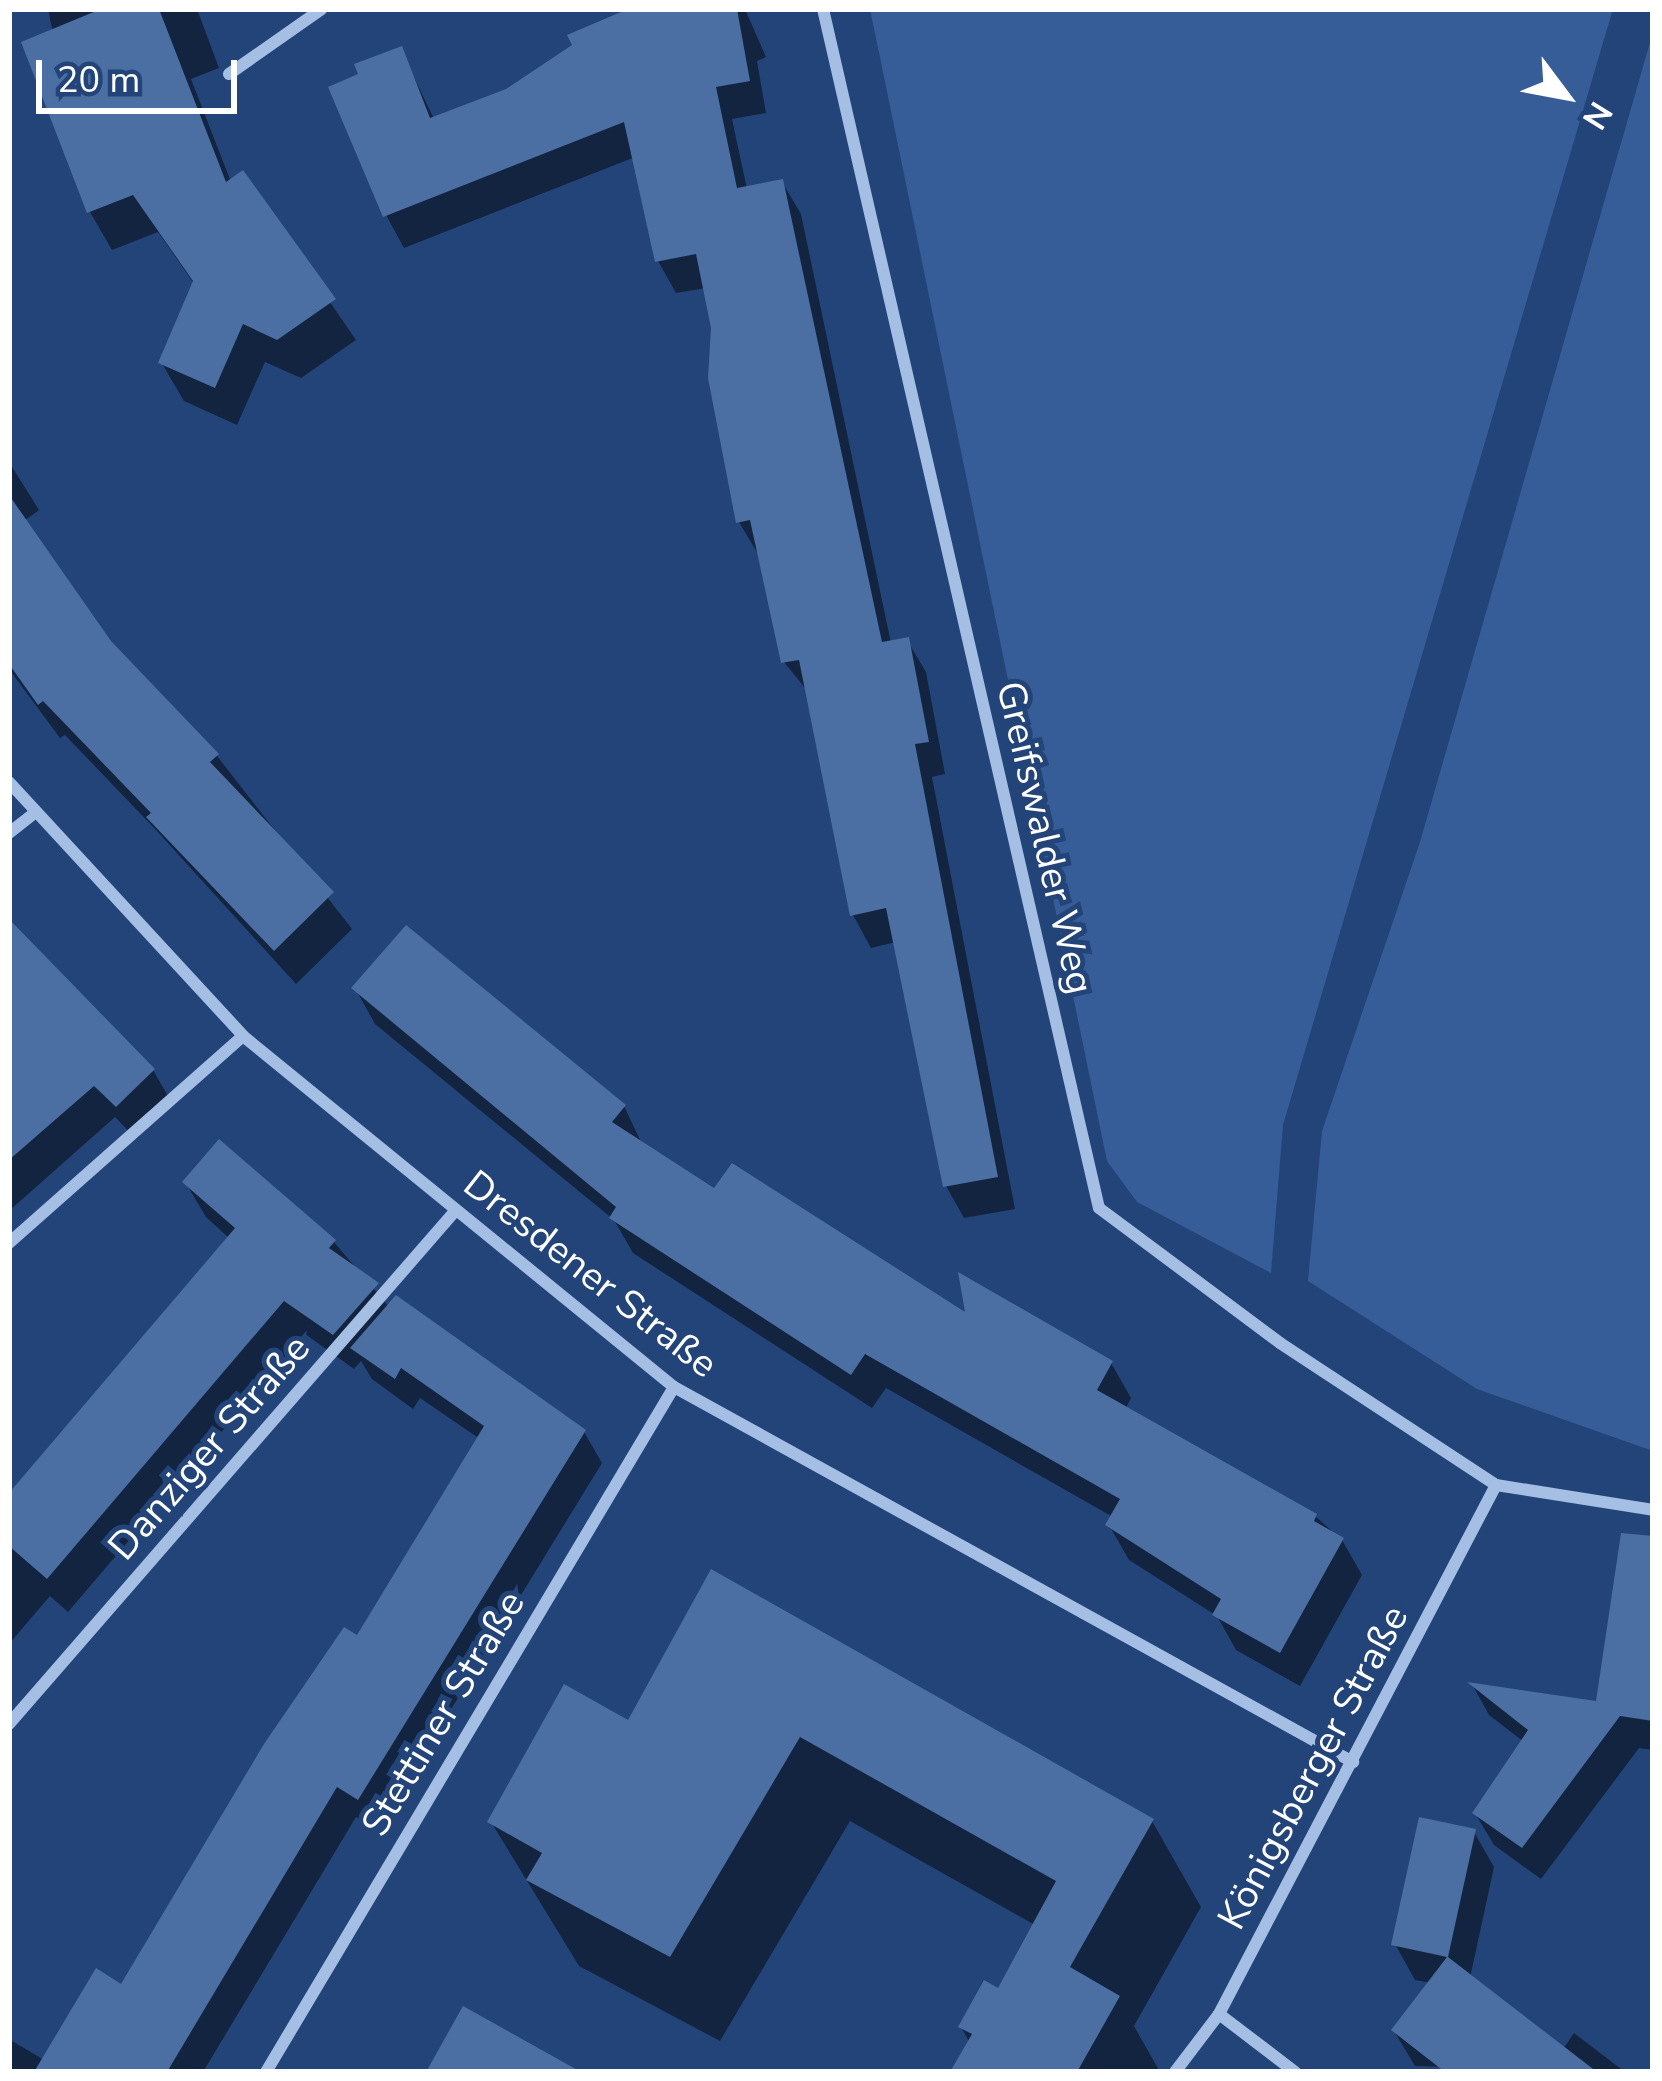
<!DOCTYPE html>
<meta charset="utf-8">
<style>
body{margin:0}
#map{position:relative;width:1662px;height:2081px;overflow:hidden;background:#234479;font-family:"Nunito Sans",sans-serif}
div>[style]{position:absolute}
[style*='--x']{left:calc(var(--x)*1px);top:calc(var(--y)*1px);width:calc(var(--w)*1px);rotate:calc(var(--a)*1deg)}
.green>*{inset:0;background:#365d97}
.shadow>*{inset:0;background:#0007}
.building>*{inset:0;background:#4b6ea3}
.street>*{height:12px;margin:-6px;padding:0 6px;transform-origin:6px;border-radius:6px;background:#a4bee4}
span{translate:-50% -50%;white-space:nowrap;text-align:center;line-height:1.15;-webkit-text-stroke:10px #234479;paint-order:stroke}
.street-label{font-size:39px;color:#fff}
.frame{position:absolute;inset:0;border:12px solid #fff;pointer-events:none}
.north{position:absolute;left:1506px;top:36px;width:120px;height:120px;-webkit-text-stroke:9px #234479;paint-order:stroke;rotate:122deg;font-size:33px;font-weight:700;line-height:48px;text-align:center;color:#fff}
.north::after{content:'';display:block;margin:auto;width:42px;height:54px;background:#fff;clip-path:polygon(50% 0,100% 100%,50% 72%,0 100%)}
.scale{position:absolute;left:36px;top:60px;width:201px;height:54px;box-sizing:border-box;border:6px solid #fff;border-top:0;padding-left:15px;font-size:36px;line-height:42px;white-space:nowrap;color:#fff;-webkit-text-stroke:9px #234479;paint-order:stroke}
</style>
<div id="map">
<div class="green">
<i style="clip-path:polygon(870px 9px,1613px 9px,1283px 1125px,1271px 1273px,1137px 1202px,1107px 1161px)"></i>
<i style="clip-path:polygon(1653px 32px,1653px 1451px,1477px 1389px,1308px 1281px,1322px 1131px,1420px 842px)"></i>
</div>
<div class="shadow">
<i style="clip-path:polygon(48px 9px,197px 9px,219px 68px,191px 79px,231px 182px,242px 174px,356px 340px,301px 378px,265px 362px,237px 425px,184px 401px,161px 362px,195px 285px,158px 232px,112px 250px,90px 212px)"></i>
<i style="clip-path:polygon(635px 9px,745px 9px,766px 57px,757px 61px,766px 113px,732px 119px,747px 189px,782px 182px,801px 214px,891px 643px,907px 640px,926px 672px,945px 774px,932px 777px,1015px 1209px,964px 1218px,946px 1186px,896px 942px,871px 948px,853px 915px,809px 693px,784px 662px,758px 554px,739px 522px,706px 288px,676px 293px,658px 261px,635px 157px,404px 248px,386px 215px,362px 76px,401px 50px,434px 119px,507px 92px)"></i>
<i style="clip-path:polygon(9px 462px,39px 510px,24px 521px,109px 643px,217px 756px,352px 929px,296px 984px,156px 830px,65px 735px,60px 738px,9px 669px)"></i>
<i style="clip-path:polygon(9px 957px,153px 1070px,172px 1103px,136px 1139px,115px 1117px,9px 1211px)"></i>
<i style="clip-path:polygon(355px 988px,624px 1106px,642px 1144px,715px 1192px,969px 1318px,1111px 1363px,1131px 1398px,1125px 1410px,1315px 1516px,1342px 1540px,1362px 1575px,1300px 1686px,1236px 1650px,1217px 1616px,1129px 1560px,1109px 1525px,1113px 1517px,886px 1388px,872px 1408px,633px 1253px,614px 1220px,375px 1024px)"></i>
<i style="clip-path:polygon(185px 1182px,334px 1242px,389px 1307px,584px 1432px,602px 1463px,377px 1830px,356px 1817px,203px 2072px,9px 2072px,9px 2039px,44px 2060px,122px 1988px,358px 1639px,480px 1439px,420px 1398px,413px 1409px,372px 1379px,361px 1361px,354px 1369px,305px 1334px,68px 1612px,50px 1596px,9px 1644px,9px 1498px,230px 1239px,206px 1217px)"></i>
<i style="clip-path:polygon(712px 1573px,1152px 1821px,1201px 1907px,1134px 2026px,1160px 2072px,954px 2072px,970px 2043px,961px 2027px,999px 1992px,1035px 1925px,850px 1821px,720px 2041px,579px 1966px,491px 1822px,629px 1724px)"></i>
<i style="clip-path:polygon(1653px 1617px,1653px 1750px,1639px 1748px,1541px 1879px,1494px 1845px,1475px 1813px,1524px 1742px,1489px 1715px,1473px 1686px,1599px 1705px)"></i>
<i style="clip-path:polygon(1474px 1832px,1494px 1867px,1470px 1978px,1563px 2049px,1574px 2033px,1625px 2072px,1415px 2066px,1394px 2031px,1431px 1983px,1415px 1980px,1395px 1944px)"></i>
</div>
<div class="building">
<i style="clip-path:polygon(101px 9px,159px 9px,226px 182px,243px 170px,336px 299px,277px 340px,243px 324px,215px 388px,158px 363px,193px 281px,133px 195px,87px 213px,21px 42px)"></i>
<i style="clip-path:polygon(628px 9px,737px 9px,750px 81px,716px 87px,737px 188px,783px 179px,882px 642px,909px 637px,929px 742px,915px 744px,998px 1177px,943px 1187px,886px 908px,850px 916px,799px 660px,781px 663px,750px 520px,736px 523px,708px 378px,711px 328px,696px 254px,655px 262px,624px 122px,383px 217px,328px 87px,358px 74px,354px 64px,402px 46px,430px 118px,506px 89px,572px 45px,567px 35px)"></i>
<i style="clip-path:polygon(9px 495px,111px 641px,219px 754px,210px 762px,334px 892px,274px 951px,146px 817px,151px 813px,43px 701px,38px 705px,9px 664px)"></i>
<i style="clip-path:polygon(9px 919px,155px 1069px,116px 1107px,94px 1086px,9px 1160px)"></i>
<i style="clip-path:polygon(406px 925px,626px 1105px,612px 1122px,714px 1188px,732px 1163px,965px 1312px,958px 1272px,1113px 1361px,1097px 1390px,1317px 1514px,1314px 1521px,1344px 1538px,1280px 1653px,1212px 1615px,1221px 1599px,1105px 1525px,1120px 1499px,865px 1354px,851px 1375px,609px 1218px,616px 1207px,351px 988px)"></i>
<i style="clip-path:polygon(219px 1139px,336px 1240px,329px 1248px,379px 1283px,333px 1335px,284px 1301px,47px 1579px,9px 1546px,9px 1493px,235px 1228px,182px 1182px)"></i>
<i style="clip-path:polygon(396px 1295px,586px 1430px,358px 1800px,337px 1787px,167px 2072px,34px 2072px,96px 1968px,121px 1984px,264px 1744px,344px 1627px,357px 1635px,484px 1426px,401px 1368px,395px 1379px,350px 1348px)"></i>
<i style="clip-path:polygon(1621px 1533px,1653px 1536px,1653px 1721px,1620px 1716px,1522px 1848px,1472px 1813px,1528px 1730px,1467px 1682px,1596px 1701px)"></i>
<i style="clip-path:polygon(711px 1569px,1154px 1819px,1070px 1967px,1120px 1996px,1077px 2072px,950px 2072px,972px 2034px,958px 2027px,984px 1980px,998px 1988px,1056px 1881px,800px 1737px,670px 1957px,526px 1880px,542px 1853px,487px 1822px,564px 1684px,628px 1720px)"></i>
<i style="clip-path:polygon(1419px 1817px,1476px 1829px,1448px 1957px,1597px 2072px,1445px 2072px,1391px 2030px,1447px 1957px,1391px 1945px)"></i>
<i style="clip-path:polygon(463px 2006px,581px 2072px,426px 2072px)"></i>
</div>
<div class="street">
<i style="--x:823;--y:9;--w:1230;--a:77.04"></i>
<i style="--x:1099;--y:1208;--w:226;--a:36.7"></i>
<i style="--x:1280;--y:1343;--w:258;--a:33.3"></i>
<i style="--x:1496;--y:1485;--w:159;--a:9"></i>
<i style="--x:229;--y:74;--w:113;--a:-35"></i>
<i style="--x:9;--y:782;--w:345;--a:47.3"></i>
<i style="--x:243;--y:1036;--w:556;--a:39.16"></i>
<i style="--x:674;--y:1387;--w:776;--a:28.91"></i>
<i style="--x:9;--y:833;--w:29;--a:-38"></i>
<i style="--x:9;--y:1243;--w:312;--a:-41.5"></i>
<i style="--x:9;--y:1724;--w:681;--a:-48.99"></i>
<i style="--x:1219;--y:2014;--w:96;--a:37.3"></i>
<i style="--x:266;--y:2072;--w:797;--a:-59.22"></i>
<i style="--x:1175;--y:2072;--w:73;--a:-52.8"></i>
<i style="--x:1219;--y:2014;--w:597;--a:-62.36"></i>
</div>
<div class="street-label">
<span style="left:1044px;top:838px;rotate:77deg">Greifswalder Weg</span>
<span style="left:590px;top:1275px;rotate:38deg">Dresdener Straße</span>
<span style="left:210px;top:1448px;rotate:-49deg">Danziger Straße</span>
<span style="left:444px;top:1714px;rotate:-59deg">Stettiner Straße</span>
<span style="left:1314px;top:1768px;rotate:-62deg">Königsberger Straße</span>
</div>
<div class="frame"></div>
<div class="north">N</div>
<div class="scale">20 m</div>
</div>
